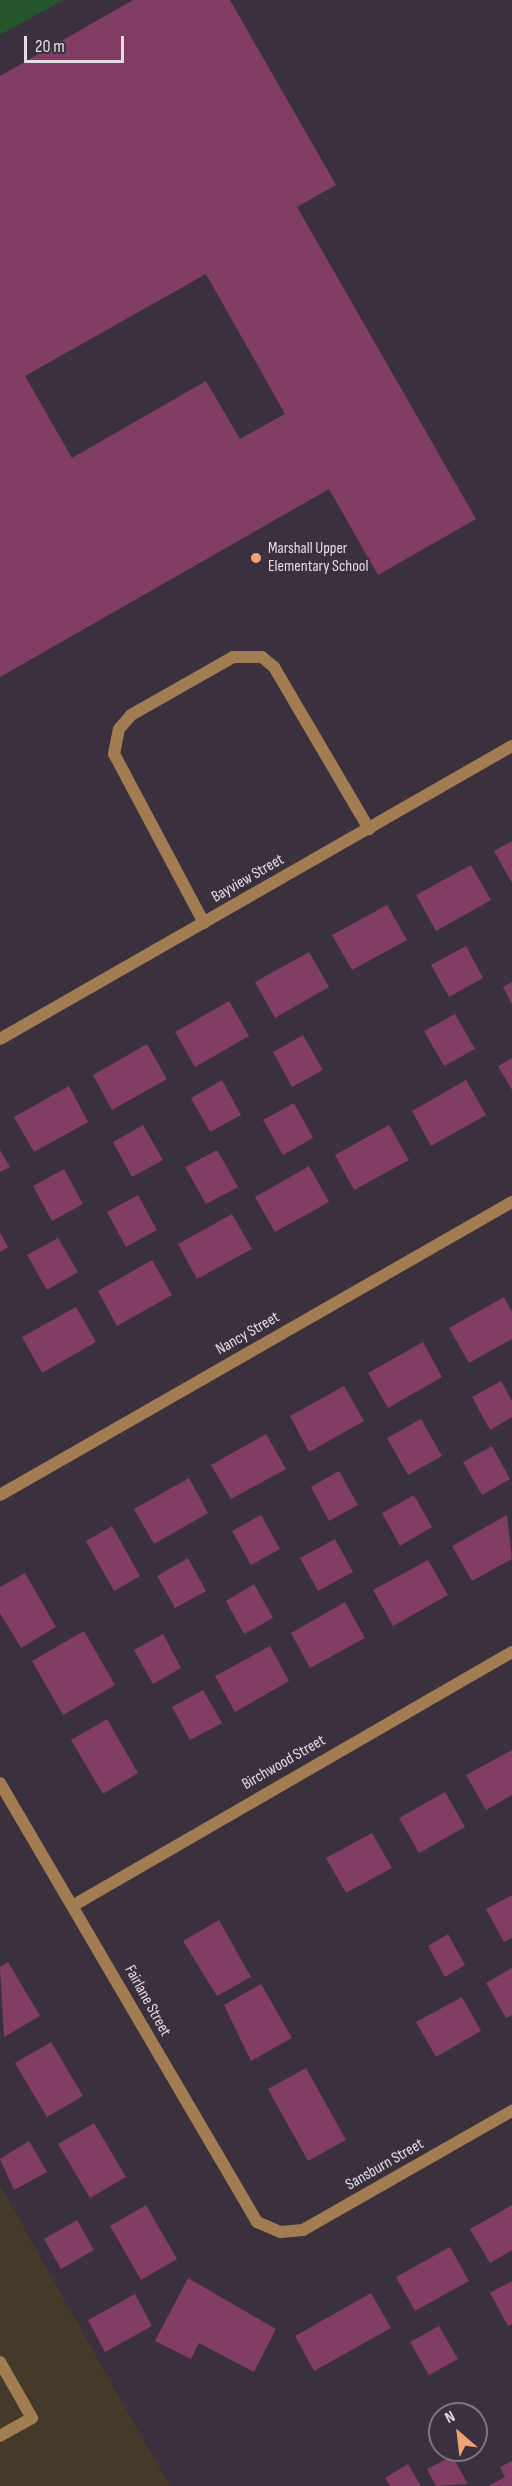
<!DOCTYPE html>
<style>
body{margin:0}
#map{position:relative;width:512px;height:2486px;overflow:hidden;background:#3a303e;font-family:"Sofia Sans Condensed",sans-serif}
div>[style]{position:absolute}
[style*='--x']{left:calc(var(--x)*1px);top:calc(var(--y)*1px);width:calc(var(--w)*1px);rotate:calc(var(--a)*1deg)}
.commercial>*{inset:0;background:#453a2a}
.green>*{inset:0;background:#25562c}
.building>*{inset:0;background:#823d65}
.service>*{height:12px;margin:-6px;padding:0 6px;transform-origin:6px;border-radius:6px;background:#a37d52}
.minor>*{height:12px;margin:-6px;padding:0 6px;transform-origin:6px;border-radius:6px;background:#a37d52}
.dots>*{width:16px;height:16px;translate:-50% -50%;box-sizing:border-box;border:3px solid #3a303e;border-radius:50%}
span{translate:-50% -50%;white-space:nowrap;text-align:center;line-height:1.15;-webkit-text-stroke:5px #3a303e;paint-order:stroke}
.poi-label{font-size:16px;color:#e3dce5}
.left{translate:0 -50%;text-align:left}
.street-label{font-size:16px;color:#e3dce5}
.north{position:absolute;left:428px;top:2402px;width:60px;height:60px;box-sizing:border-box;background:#3a303e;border:2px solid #7e7581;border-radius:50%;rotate:332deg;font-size:16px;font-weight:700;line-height:24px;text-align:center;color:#e3dce5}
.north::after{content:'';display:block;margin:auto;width:21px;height:27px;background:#efa377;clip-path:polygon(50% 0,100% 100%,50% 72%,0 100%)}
.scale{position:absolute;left:24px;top:36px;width:100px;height:27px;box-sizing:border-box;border:3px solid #e3dce5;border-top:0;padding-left:8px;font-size:18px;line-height:21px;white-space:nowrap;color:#e3dce5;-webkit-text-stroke:4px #3a303e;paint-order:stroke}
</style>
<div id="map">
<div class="commercial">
<i style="clip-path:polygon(0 2185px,123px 2404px,170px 2486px,0 2486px)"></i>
</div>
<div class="green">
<i style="clip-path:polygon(0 0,63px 0,0 35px)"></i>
</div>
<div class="building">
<i style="clip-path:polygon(evenodd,133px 0,230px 0,336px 185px,297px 207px,476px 519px,378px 575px,329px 489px,0 677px,0 76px,133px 0,206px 274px,285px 414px,240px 439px,206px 381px,72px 458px,25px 376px,206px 274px)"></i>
<i style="clip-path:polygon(512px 841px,512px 883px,494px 851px)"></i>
<i style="clip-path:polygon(471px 865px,491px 900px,436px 931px,416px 895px)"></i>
<i style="clip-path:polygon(387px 905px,407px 940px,352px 970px,332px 935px)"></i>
<i style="clip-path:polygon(466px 946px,483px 978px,449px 997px,431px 965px)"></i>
<i style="clip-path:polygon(309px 952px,329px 987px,275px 1018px,255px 982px)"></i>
<i style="clip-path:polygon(512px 982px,512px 1004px,503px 987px)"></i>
<i style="clip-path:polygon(229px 1001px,249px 1036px,195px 1067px,175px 1032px)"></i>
<i style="clip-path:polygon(455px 1014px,475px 1049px,444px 1066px,424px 1031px)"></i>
<i style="clip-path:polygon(303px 1035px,323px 1070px,292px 1087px,273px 1052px)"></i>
<i style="clip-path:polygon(147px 1044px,167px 1079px,112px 1110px,93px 1075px)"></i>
<i style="clip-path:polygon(512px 1058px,512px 1090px,498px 1066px)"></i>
<i style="clip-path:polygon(222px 1080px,241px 1115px,210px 1132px,191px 1098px)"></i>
<i style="clip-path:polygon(466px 1080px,486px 1115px,431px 1146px,412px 1111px)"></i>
<i style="clip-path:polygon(69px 1086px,88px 1122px,34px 1152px,14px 1117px)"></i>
<i style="clip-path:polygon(294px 1103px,313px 1138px,283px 1155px,263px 1120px)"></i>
<i style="clip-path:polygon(143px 1125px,163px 1160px,132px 1177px,113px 1142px)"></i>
<i style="clip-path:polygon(389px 1125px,409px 1160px,354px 1190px,335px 1155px)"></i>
<i style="clip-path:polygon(0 1150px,10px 1167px,0 1172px)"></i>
<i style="clip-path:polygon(217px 1150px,238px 1187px,206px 1204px,185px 1167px)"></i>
<i style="clip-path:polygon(309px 1166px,329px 1202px,275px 1232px,255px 1197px)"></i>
<i style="clip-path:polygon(64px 1169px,83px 1204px,52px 1221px,33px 1186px)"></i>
<i style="clip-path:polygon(138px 1195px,157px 1230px,126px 1247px,107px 1212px)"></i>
<i style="clip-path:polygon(232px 1214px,252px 1249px,197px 1279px,178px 1244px)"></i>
<i style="clip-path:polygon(0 1232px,8px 1247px,0 1252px)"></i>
<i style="clip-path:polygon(58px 1238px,78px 1272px,47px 1290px,27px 1255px)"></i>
<i style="clip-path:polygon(152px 1260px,172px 1295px,117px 1326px,98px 1291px)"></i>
<i style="clip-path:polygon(504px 1297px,512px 1312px,512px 1339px,469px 1363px,449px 1328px)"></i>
<i style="clip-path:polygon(76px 1307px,96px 1342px,42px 1373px,22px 1337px)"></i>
<i style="clip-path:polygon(423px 1342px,442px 1377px,388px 1408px,368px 1373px)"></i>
<i style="clip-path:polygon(501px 1381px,512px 1401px,512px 1417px,490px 1430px,472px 1397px)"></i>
<i style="clip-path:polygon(344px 1386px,364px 1421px,309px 1452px,290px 1416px)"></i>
<i style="clip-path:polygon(421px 1419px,442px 1456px,408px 1475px,387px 1438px)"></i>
<i style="clip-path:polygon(266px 1434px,286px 1469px,231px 1499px,211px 1465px)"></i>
<i style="clip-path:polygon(492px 1446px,510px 1479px,482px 1495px,463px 1462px)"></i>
<i style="clip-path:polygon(339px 1471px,358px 1505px,329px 1521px,311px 1487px)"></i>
<i style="clip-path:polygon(189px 1478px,208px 1513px,154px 1544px,134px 1509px)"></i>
<i style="clip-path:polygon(414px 1495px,432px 1527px,400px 1546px,382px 1513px)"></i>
<i style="clip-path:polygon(261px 1515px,280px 1549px,251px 1565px,232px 1531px)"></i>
<i style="clip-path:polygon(507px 1515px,512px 1559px,472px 1581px,452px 1546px)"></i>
<i style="clip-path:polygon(112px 1526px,140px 1576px,114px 1591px,86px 1541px)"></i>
<i style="clip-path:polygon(335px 1539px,353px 1572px,318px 1591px,300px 1558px)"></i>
<i style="clip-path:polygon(188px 1558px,206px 1591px,175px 1608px,157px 1576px)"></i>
<i style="clip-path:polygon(428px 1560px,448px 1595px,393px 1626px,373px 1590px)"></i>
<i style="clip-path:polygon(25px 1573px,56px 1627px,21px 1648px,0 1613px,0 1587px)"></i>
<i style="clip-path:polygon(254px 1584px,273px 1618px,244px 1634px,226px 1601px)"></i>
<i style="clip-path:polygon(345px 1602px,365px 1638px,310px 1668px,291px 1633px)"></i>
<i style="clip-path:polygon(84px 1631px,115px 1685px,63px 1715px,32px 1661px)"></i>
<i style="clip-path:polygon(163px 1634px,181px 1668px,153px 1684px,134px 1650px)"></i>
<i style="clip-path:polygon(270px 1646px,289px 1681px,235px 1712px,215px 1676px)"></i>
<i style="clip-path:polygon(203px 1690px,222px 1723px,190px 1740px,172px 1707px)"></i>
<i style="clip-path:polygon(107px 1719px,138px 1773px,103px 1794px,71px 1740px)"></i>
<i style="clip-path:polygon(512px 1750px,512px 1795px,486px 1810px,466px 1775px)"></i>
<i style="clip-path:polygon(445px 1792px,465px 1827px,419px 1853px,399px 1818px)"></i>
<i style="clip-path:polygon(372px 1833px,392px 1868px,346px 1893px,326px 1858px)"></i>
<i style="clip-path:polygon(512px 1895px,512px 1938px,504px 1942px,486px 1909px)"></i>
<i style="clip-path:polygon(219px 1920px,251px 1977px,217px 1996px,183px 1941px)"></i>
<i style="clip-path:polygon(448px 1934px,465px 1965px,445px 1977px,428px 1946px)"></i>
<i style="clip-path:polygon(8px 1962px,40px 2016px,4px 2037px,0 1967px)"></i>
<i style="clip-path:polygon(512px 1968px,512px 2015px,506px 2018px,486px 1983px)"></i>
<i style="clip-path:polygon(261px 1984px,292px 2038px,251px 2061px,224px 2005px)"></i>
<i style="clip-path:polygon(462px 1997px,481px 2031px,436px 2057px,416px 2022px)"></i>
<i style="clip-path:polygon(51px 2042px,83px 2096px,47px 2117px,15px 2063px)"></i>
<i style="clip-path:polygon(306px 2068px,346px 2140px,308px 2161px,268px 2089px)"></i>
<i style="clip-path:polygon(94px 2123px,126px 2177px,90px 2198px,58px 2144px)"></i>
<i style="clip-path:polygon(29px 2141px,47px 2172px,14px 2190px,0 2159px)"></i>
<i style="clip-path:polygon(146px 2205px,177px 2259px,141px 2280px,110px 2226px)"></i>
<i style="clip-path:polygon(512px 2205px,512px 2250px,490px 2263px,470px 2229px)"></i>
<i style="clip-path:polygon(77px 2220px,94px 2250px,61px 2269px,44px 2239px)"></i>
<i style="clip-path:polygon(450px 2247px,469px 2281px,415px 2311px,396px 2277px)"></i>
<i style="clip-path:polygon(188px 2278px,276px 2329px,254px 2372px,199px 2343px,191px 2359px,155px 2341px)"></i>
<i style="clip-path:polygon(512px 2281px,512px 2324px,508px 2326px,490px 2293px)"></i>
<i style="clip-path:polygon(371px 2293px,391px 2328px,314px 2371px,295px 2336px)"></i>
<i style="clip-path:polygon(135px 2294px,152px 2326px,105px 2352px,88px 2320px)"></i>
<i style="clip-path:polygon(439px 2326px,458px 2359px,429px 2375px,410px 2342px)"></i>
<i style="clip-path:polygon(452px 2456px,468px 2484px,436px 2486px,427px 2469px)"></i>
<i style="clip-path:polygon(512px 2461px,512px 2486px,488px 2486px,505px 2477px,500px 2467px)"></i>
<i style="clip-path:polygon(408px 2464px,421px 2486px,390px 2486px,385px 2478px)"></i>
</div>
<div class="service">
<i style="--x:204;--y:923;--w:191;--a:-118"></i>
<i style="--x:114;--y:754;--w:25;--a:-79"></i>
<i style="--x:119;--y:729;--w:18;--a:-49"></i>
<i style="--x:131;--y:715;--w:117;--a:-29.6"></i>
<i style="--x:233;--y:657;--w:29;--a:0"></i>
<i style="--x:262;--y:657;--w:16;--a:40"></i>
<i style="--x:274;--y:667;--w:188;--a:59.6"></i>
<i style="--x:0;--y:2362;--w:64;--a:60.3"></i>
<i style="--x:32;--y:2418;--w:37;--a:151"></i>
</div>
<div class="minor">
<i style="--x:0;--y:1039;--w:590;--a:-29.78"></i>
<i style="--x:0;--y:1495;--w:590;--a:-29.78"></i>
<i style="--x:0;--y:1783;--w:509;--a:59.65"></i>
<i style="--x:257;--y:2222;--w:26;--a:23"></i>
<i style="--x:281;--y:2232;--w:22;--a:-5"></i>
<i style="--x:303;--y:2230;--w:241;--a:-29.7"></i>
<i style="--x:74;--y:1905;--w:506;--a:-30.01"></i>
</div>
<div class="dots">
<i style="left:256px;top:558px;background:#efa377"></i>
</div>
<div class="poi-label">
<span class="left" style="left:268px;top:558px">Marshall Upper<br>Elementary School</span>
</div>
<div class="street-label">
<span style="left:248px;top:879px;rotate:-30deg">Bayview Street</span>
<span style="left:248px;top:1334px;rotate:-30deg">Nancy Street</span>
<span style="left:284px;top:1763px;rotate:-30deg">Birchwood Street</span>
<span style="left:147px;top:2001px;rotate:61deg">Fairlane Street</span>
<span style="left:385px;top:2165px;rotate:-30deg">Sansburn Street</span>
</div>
<div class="north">N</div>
<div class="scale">20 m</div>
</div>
